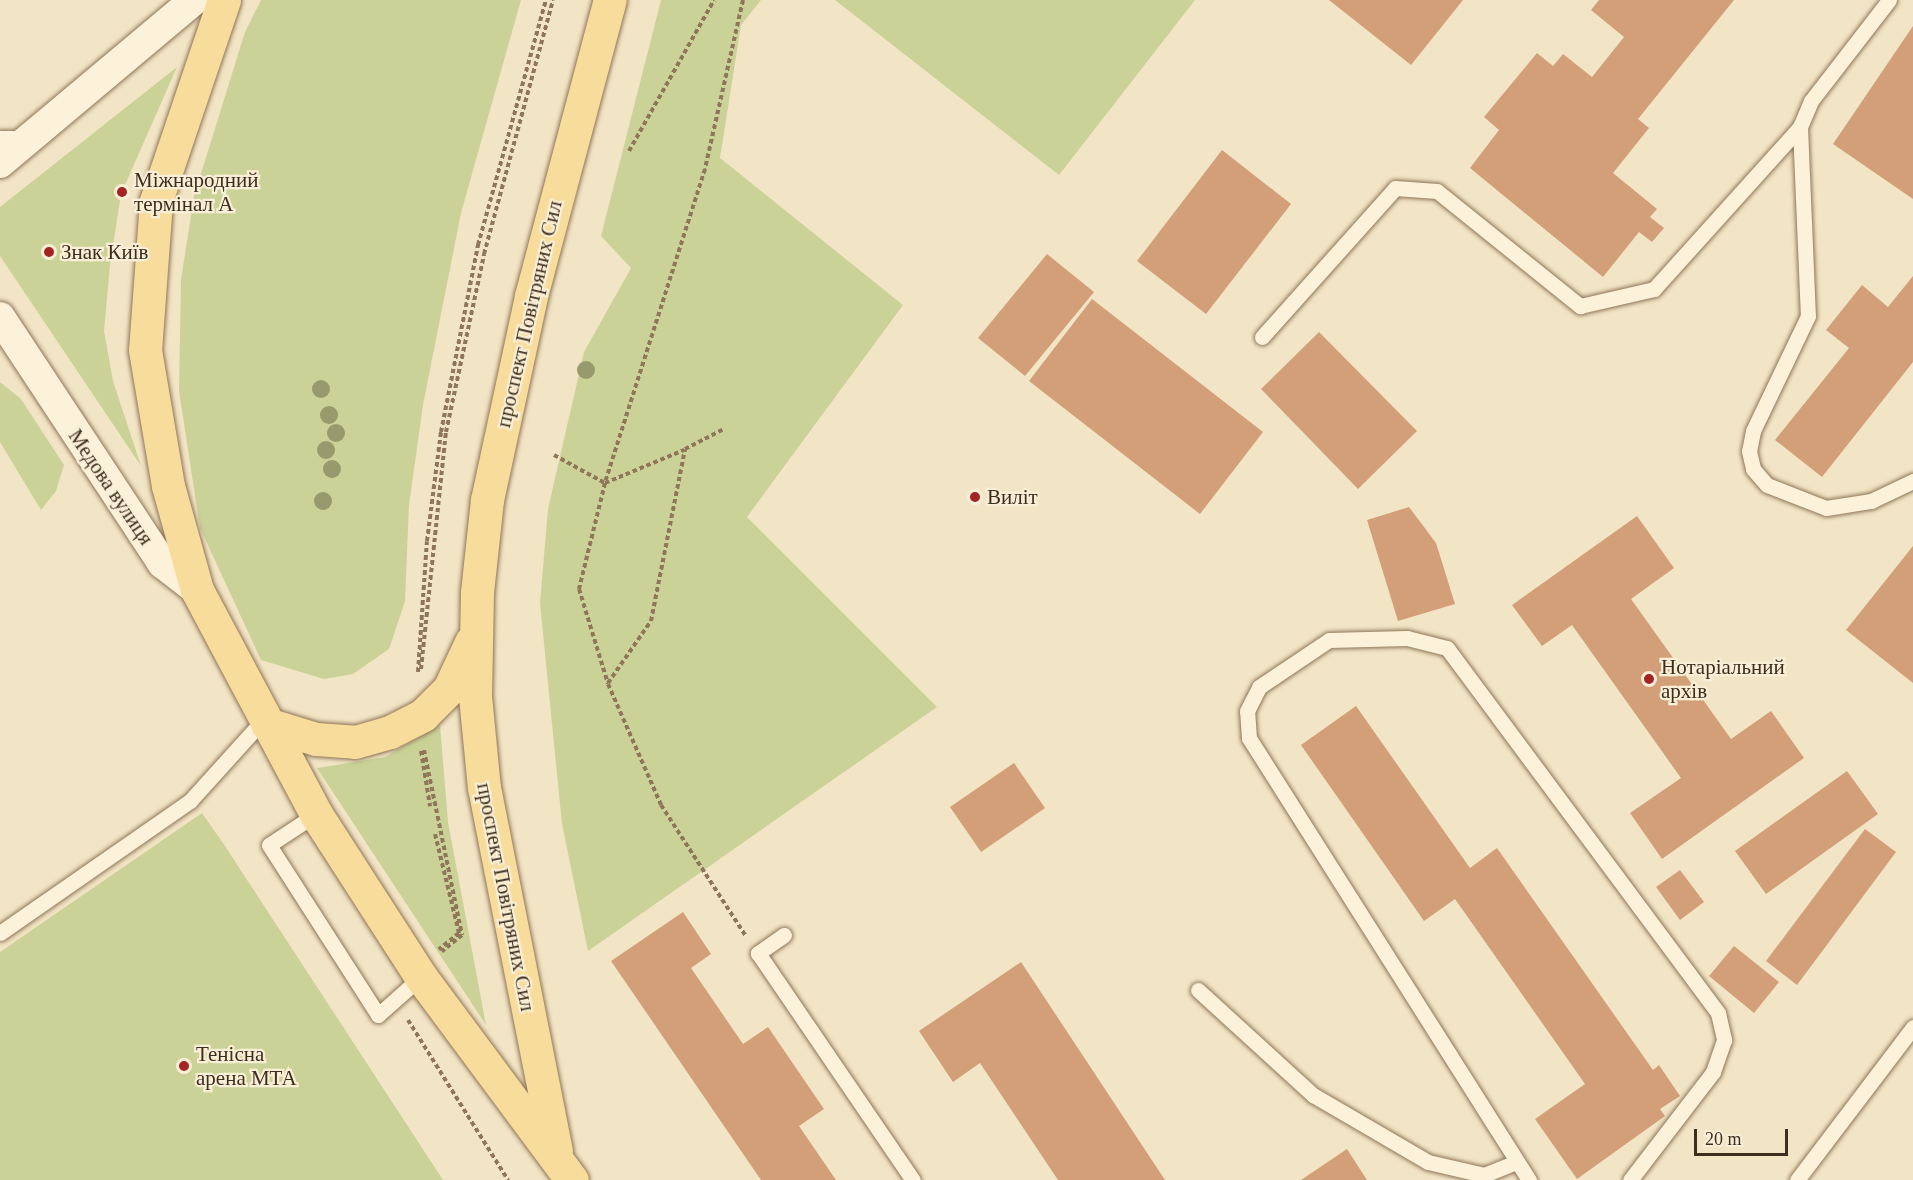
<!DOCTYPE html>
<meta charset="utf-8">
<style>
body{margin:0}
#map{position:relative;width:1913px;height:1180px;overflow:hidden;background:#f2e5c5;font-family:"Times New Roman",serif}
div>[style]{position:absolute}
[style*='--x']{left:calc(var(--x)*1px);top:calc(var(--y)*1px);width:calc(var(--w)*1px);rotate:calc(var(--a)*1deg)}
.green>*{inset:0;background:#cad298}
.building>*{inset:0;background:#d39f78}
.path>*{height:4px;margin-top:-2px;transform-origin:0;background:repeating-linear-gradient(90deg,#8f7659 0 4.5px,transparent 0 7.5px)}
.roads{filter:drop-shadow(0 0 2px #8f7659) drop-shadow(0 0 2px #8f7659)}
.lane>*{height:15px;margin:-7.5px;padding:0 7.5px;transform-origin:7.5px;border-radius:7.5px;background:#fcf2da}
.street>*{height:30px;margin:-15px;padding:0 15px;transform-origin:15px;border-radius:15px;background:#fcf2da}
.primary>*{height:33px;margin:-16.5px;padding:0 16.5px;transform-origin:16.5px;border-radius:16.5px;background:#f7dc9b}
.trees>*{width:18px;height:18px;margin:-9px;border-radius:50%;background:#979a6c}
.dots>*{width:16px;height:16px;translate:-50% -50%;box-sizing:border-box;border:3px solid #f9efd6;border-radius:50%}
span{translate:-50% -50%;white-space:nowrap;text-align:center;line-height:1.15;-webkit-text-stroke:4.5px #f9efd6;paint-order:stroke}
.poi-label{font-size:21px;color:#3e2e1e}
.left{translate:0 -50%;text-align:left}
.street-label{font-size:21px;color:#3e2e1e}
.scale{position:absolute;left:1694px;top:1129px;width:94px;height:27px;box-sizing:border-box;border:3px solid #3e2e1e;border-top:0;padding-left:8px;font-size:18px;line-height:21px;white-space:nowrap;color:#3e2e1e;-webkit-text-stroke:4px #f9efd6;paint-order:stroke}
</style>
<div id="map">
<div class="green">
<i style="clip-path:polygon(261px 0,521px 0,461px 213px,423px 405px,409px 505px,405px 601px,389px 649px,353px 674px,324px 679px,261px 660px,200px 528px,179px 391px,181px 280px,194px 196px,245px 32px)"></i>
<i style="clip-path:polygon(661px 0,761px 0,741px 25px,720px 158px,903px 305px,747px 517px,937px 707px,588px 951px,562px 824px,540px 603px,548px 509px,584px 352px,631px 268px,601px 236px)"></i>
<i style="clip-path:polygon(835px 0,1195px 0,1059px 175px)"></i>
<i style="clip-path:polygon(177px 67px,121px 194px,110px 265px,104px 331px,113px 381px,141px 466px,0 256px,0 207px)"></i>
<i style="clip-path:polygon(0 382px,21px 399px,64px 465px,56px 491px,41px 510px,0 442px)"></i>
<i style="clip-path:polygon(440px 725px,448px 822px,486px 1025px,317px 768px,385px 757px)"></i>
<i style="clip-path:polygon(202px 813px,225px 846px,443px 1180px,0 1180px,0 952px)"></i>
</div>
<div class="building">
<i style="clip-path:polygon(1329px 0,1463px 0,1411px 65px)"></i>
<i style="clip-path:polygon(1599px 0,1734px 0,1638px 119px,1649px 128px,1613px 173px,1657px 209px,1650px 217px,1664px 228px,1652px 242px,1639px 232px,1603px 277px,1470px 168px,1499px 130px,1484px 117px,1537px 53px,1553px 66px,1563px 54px,1592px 77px,1624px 37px,1591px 10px)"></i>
<i style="clip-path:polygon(1913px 26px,1913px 199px,1833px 144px)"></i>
<i style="clip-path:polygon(1222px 150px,1291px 204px,1206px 314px,1137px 261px)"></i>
<i style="clip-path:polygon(1047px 254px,1094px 292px,1025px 376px,978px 338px)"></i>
<i style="clip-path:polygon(1913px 276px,1913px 362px,1822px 477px,1775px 440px,1849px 348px,1826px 330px,1862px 285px,1888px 307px)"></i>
<i style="clip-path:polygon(1092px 299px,1263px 432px,1200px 514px,1029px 381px)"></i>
<i style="clip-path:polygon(1319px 332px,1417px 431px,1358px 489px,1261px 389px)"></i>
<i style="clip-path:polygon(1409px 507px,1436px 543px,1455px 604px,1398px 621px,1367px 520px)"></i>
<i style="clip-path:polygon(1637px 516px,1674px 568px,1631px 599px,1731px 739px,1771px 711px,1804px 758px,1662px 859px,1630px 813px,1681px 778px,1572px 625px,1542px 646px,1512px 605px)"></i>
<i style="clip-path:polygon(1913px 546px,1913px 683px,1846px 630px)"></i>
<i style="clip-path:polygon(1356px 706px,1470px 868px,1497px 848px,1653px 1070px,1659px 1065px,1680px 1096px,1660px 1109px,1665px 1116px,1577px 1179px,1535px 1119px,1585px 1084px,1455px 899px,1424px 921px,1301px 745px)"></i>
<i style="clip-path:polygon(1014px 763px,1045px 808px,981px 852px,950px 807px)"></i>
<i style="clip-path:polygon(1847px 771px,1878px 814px,1766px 894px,1735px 851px)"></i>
<i style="clip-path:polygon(1865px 829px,1896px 852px,1797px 985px,1766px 961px)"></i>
<i style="clip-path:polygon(1680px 870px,1704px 902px,1680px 920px,1656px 887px)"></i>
<i style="clip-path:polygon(683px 912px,711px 954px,691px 968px,743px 1044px,768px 1027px,824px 1109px,799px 1126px,836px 1180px,761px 1180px,611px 961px)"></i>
<i style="clip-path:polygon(1734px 946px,1779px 982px,1754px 1013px,1709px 976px)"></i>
<i style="clip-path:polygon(1021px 962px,1165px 1180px,1058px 1180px,980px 1063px,953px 1082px,919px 1031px)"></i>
<i style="clip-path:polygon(1347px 1149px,1367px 1180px,1301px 1180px)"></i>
</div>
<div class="path">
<i style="--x:743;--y:0;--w:173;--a:102.7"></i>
<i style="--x:705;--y:169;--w:330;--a:107.7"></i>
<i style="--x:605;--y:483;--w:109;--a:103.8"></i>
<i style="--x:579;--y:589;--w:99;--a:73"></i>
<i style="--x:608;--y:684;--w:132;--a:66.3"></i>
<i style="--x:661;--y:805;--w:155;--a:57.1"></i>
<i style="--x:629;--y:151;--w:173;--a:-60.6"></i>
<i style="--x:554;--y:455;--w:58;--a:28.8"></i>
<i style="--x:605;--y:483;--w:86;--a:-22.7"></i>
<i style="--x:421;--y:669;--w:238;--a:-84"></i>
<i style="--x:446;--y:432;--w:182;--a:-77.9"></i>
<i style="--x:484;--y:254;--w:263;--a:-74.8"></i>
<i style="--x:418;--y:672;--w:131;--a:-86.1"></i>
<i style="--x:427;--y:541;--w:110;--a:-82.7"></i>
<i style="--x:441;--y:432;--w:191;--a:-78.8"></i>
<i style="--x:478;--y:245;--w:254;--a:-74.5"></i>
<i style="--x:608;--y:683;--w:75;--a:-55.3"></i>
<i style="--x:651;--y:621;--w:175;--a:-78.8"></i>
<i style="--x:685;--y:449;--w:42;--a:-27.2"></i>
<i style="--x:424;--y:750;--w:189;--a:78.4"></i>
<i style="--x:462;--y:935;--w:26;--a:141"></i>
<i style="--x:421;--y:751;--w:56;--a:80.7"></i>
<i style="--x:435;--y:834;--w:102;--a:76.4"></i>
<i style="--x:459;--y:933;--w:26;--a:141"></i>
<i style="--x:408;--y:1020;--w:189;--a:58"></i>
</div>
<div class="roads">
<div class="lane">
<i style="--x:1889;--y:0;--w:128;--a:127.7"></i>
<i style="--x:1811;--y:101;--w:28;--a:113"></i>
<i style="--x:1800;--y:127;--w:189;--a:87.6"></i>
<i style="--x:1808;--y:316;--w:127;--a:115.6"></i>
<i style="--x:1753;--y:431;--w:20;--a:101"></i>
<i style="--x:1749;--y:451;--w:18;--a:77"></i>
<i style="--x:1753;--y:469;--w:21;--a:49"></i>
<i style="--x:1767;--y:485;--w:63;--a:21.3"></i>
<i style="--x:1826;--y:508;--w:46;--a:-8.8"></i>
<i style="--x:1871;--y:501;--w:47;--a:-25.5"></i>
<i style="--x:0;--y:138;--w:26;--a:0"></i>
<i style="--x:1262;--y:337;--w:200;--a:-48.2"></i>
<i style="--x:1395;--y:188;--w:42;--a:4.1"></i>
<i style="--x:1437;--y:191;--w:184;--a:38.8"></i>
<i style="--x:1580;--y:306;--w:76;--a:-12.9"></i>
<i style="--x:1654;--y:289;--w:218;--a:-48"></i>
<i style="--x:316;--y:814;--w:56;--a:146.6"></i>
<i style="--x:269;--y:845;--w:202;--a:57.3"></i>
<i style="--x:378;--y:1015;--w:57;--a:-41.5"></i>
<i style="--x:0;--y:933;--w:231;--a:-34.8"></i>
<i style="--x:190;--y:801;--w:112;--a:-47.9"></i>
<i style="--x:784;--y:935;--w:32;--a:145"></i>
<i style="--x:758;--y:953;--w:275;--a:55.7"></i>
<i style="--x:1198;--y:990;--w:156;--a:42.4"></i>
<i style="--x:1313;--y:1095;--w:133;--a:30.2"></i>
<i style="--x:1428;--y:1162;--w:57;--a:13.1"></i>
<i style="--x:1484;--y:1175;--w:35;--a:-22"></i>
<i style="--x:1529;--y:1180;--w:523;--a:-122.35"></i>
<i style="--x:1249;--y:738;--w:27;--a:-94"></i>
<i style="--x:1247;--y:711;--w:27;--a:-63"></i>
<i style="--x:1259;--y:687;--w:84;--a:-33.9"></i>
<i style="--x:1329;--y:640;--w:78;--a:-1.5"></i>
<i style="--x:1407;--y:638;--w:41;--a:14"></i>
<i style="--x:1447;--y:648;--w:455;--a:53.4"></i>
<i style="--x:1718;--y:1013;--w:28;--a:77"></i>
<i style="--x:1724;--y:1040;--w:34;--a:109"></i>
<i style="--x:1713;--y:1072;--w:136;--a:127.5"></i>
<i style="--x:1797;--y:1180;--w:192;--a:-52.8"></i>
</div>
<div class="street">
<i style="--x:0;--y:163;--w:253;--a:-40"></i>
<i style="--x:0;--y:317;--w:295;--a:56.6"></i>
<i style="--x:162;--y:563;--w:44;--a:37.6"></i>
</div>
<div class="primary">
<i style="--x:224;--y:0;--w:212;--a:108.7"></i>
<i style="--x:156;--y:201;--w:149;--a:94.2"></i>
<i style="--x:145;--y:350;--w:138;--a:80.4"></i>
<i style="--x:168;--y:486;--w:108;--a:74.4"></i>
<i style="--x:197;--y:590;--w:254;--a:62"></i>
<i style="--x:316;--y:814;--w:194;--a:57.2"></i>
<i style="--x:421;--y:977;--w:253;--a:53.4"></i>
<i style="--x:267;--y:724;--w:51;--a:17"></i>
<i style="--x:316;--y:739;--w:39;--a:4"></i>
<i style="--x:355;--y:742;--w:36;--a:-16"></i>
<i style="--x:390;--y:732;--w:37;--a:-27"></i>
<i style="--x:423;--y:715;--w:37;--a:-45"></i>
<i style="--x:449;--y:689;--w:52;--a:-64.9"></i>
<i style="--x:556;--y:1151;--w:370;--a:-101.2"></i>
<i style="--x:484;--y:788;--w:92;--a:-95.6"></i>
<i style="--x:475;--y:696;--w:104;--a:-88.9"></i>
<i style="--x:477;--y:592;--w:93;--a:-83.8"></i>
<i style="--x:487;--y:500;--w:209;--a:-77.8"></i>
<i style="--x:531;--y:296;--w:306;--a:-75.1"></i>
</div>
</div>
<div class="trees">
<i style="left:586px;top:370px"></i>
<i style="left:321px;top:389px"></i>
<i style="left:329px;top:415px"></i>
<i style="left:336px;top:433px"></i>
<i style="left:326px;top:450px"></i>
<i style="left:332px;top:469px"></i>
<i style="left:323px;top:501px"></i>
</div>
<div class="dots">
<i style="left:122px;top:192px;background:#a42424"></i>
<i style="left:49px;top:252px;background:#a42424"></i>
<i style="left:975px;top:497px;background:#a42424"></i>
<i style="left:1649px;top:679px;background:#a42424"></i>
<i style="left:184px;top:1066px;background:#a42424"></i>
</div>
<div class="poi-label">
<span class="left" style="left:134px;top:192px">Міжнародний<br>термінал А</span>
<span class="left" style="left:61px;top:252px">Знак Київ</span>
<span class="left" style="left:987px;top:497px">Виліт</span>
<span class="left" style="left:1661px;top:679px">Нотаріальний<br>архів</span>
<span class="left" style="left:196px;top:1066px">Тенісна<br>арена МТА</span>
</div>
<div class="street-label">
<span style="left:529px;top:314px;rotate:-77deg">проспект Повітряних Сил</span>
<span style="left:111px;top:487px;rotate:56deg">Медова вулиця</span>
<span style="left:506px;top:897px;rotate:79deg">проспект Повітряних Сил</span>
</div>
<div class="scale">20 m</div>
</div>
